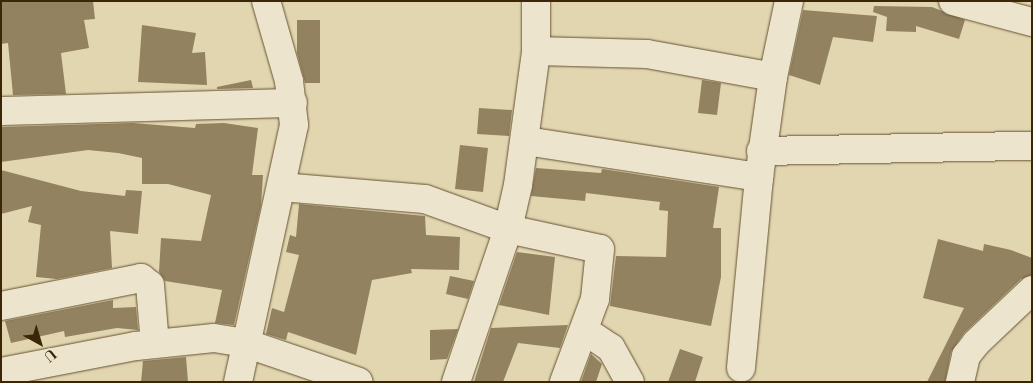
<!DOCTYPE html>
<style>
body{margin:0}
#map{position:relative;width:1033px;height:383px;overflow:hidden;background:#e2d6b0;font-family:"Libre Bodoni",serif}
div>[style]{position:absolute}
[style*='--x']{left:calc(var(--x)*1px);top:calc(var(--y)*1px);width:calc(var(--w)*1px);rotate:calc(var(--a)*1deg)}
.building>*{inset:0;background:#92825f}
.roads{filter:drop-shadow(0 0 1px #655232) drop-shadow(0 0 1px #655232)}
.minor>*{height:28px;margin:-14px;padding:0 14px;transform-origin:14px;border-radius:14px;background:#ece4cc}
span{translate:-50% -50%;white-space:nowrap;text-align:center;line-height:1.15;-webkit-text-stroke:4px #ece4cc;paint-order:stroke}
.frame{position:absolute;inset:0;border:2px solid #3b2608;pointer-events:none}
.north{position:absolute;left:15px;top:318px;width:50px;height:50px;-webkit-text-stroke:4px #ece4cc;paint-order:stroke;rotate:141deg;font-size:14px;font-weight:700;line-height:20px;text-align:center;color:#3b2608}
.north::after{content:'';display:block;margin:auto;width:18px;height:22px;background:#3b2608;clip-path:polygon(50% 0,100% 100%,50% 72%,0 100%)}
</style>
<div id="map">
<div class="building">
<i style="clip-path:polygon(1px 1px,93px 1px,95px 19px,84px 20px,89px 48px,61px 53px,66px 94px,13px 95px,8px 43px,1px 44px)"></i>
<i style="clip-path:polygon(874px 6px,932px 7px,965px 20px,959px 39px,916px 26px,916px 32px,886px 31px,887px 17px,873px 12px)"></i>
<i style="clip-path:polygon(803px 10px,877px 16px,873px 42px,833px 37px,820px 85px,789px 75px)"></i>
<i style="clip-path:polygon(297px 20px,320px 20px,320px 83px,305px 83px,297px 53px)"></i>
<i style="clip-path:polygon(142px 25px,196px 33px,192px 53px,205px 52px,207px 85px,138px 82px)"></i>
<i style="clip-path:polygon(251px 80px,253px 88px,217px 89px,217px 87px)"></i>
<i style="clip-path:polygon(702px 80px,721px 83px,717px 115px,698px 113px)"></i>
<i style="clip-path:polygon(479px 108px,512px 110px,509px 136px,477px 134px)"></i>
<i style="clip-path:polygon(133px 123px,195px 128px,196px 124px,224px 123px,258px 128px,252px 175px,263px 175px,261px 205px,234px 325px,215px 323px,222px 290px,165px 281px,159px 272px,161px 238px,201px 241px,211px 195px,168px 184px,142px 184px,142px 158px,118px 153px,88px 150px,1px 162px,1px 127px)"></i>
<i style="clip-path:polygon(460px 145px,488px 148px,483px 192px,455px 189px)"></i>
<i style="clip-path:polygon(536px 168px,601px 173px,602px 169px,719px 187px,713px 228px,721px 228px,721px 277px,711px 326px,610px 306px,616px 256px,666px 257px,668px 211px,659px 210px,660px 202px,586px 193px,585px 201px,531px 196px)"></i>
<i style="clip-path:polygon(1px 170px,81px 191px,125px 196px,126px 190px,142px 191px,138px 234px,110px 231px,112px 268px,57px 279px,36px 277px,41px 225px,28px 222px,32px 206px,1px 214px)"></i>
<i style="clip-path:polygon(299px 204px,425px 216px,426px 235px,460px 237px,459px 270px,411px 269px,412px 273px,372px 280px,356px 355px,288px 332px,286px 340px,266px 334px,272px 308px,284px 312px,299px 255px,286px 252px,290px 235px,296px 237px)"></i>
<i style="clip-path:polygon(938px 239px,983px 251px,984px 244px,1011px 250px,1032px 258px,1032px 275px,1021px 279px,964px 333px,951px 352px,945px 382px,927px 382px,964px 308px,923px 298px)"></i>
<i style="clip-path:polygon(517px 252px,555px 257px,549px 315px,499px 305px)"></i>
<i style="clip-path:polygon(450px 276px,474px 281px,468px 299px,446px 294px)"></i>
<i style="clip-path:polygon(113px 300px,113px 308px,136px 307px,138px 330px,117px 328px,65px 337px,64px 331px,11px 343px,5px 321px)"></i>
<i style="clip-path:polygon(568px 325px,560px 348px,518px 343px,503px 382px,474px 382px,491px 328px)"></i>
<i style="clip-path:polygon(458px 329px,447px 359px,430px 360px,430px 330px)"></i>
<i style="clip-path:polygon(680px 349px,703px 357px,695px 382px,668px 382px)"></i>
<i style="clip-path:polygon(591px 354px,602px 364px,596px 382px,581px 382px)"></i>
<i style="clip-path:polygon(186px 357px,188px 382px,141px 382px,143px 361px)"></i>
</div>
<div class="roads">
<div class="minor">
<i style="--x:953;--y:1;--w:82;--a:14.9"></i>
<i style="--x:536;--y:51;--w:111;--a:1.5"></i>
<i style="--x:647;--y:54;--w:128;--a:10.3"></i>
<i style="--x:773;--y:77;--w:78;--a:-78.1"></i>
<i style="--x:1;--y:111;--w:292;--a:-1.6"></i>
<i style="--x:526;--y:141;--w:236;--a:8.8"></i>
<i style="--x:759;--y:177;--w:101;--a:-82"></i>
<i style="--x:761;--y:151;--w:271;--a:-1.1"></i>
<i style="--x:281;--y:187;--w:144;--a:4.8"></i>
<i style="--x:425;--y:199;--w:88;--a:19.9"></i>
<i style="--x:508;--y:229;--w:94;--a:12.3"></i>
<i style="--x:600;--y:249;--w:50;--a:95.7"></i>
<i style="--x:595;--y:299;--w:89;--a:110.5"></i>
<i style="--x:1;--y:306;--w:143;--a:-11.3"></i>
<i style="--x:141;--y:278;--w:11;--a:38"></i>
<i style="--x:150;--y:285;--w:59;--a:85.2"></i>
<i style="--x:584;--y:330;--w:32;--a:34"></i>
<i style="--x:611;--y:348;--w:39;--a:61"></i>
<i style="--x:741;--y:368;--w:192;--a:-84.6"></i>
<i style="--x:1;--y:372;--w:137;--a:-10.9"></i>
<i style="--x:136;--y:346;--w:78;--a:-5.9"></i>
<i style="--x:214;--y:338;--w:31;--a:9"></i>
<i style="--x:245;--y:343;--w:120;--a:18.9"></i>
<i style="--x:238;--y:382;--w:263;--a:-77.7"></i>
<i style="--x:294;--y:125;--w:44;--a:-96.5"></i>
<i style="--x:289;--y:81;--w:83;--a:-106"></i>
<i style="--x:456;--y:382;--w:162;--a:-71.2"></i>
<i style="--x:508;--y:229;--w:45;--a:-77.2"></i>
<i style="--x:518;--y:185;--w:135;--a:-82.3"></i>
<i style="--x:536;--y:51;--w:50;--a:-90"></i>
<i style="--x:960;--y:382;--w:27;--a:-77"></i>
<i style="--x:966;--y:356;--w:16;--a:-52"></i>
<i style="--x:976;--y:343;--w:77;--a:-43.4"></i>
</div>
</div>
<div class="frame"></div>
<div class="north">U</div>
</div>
